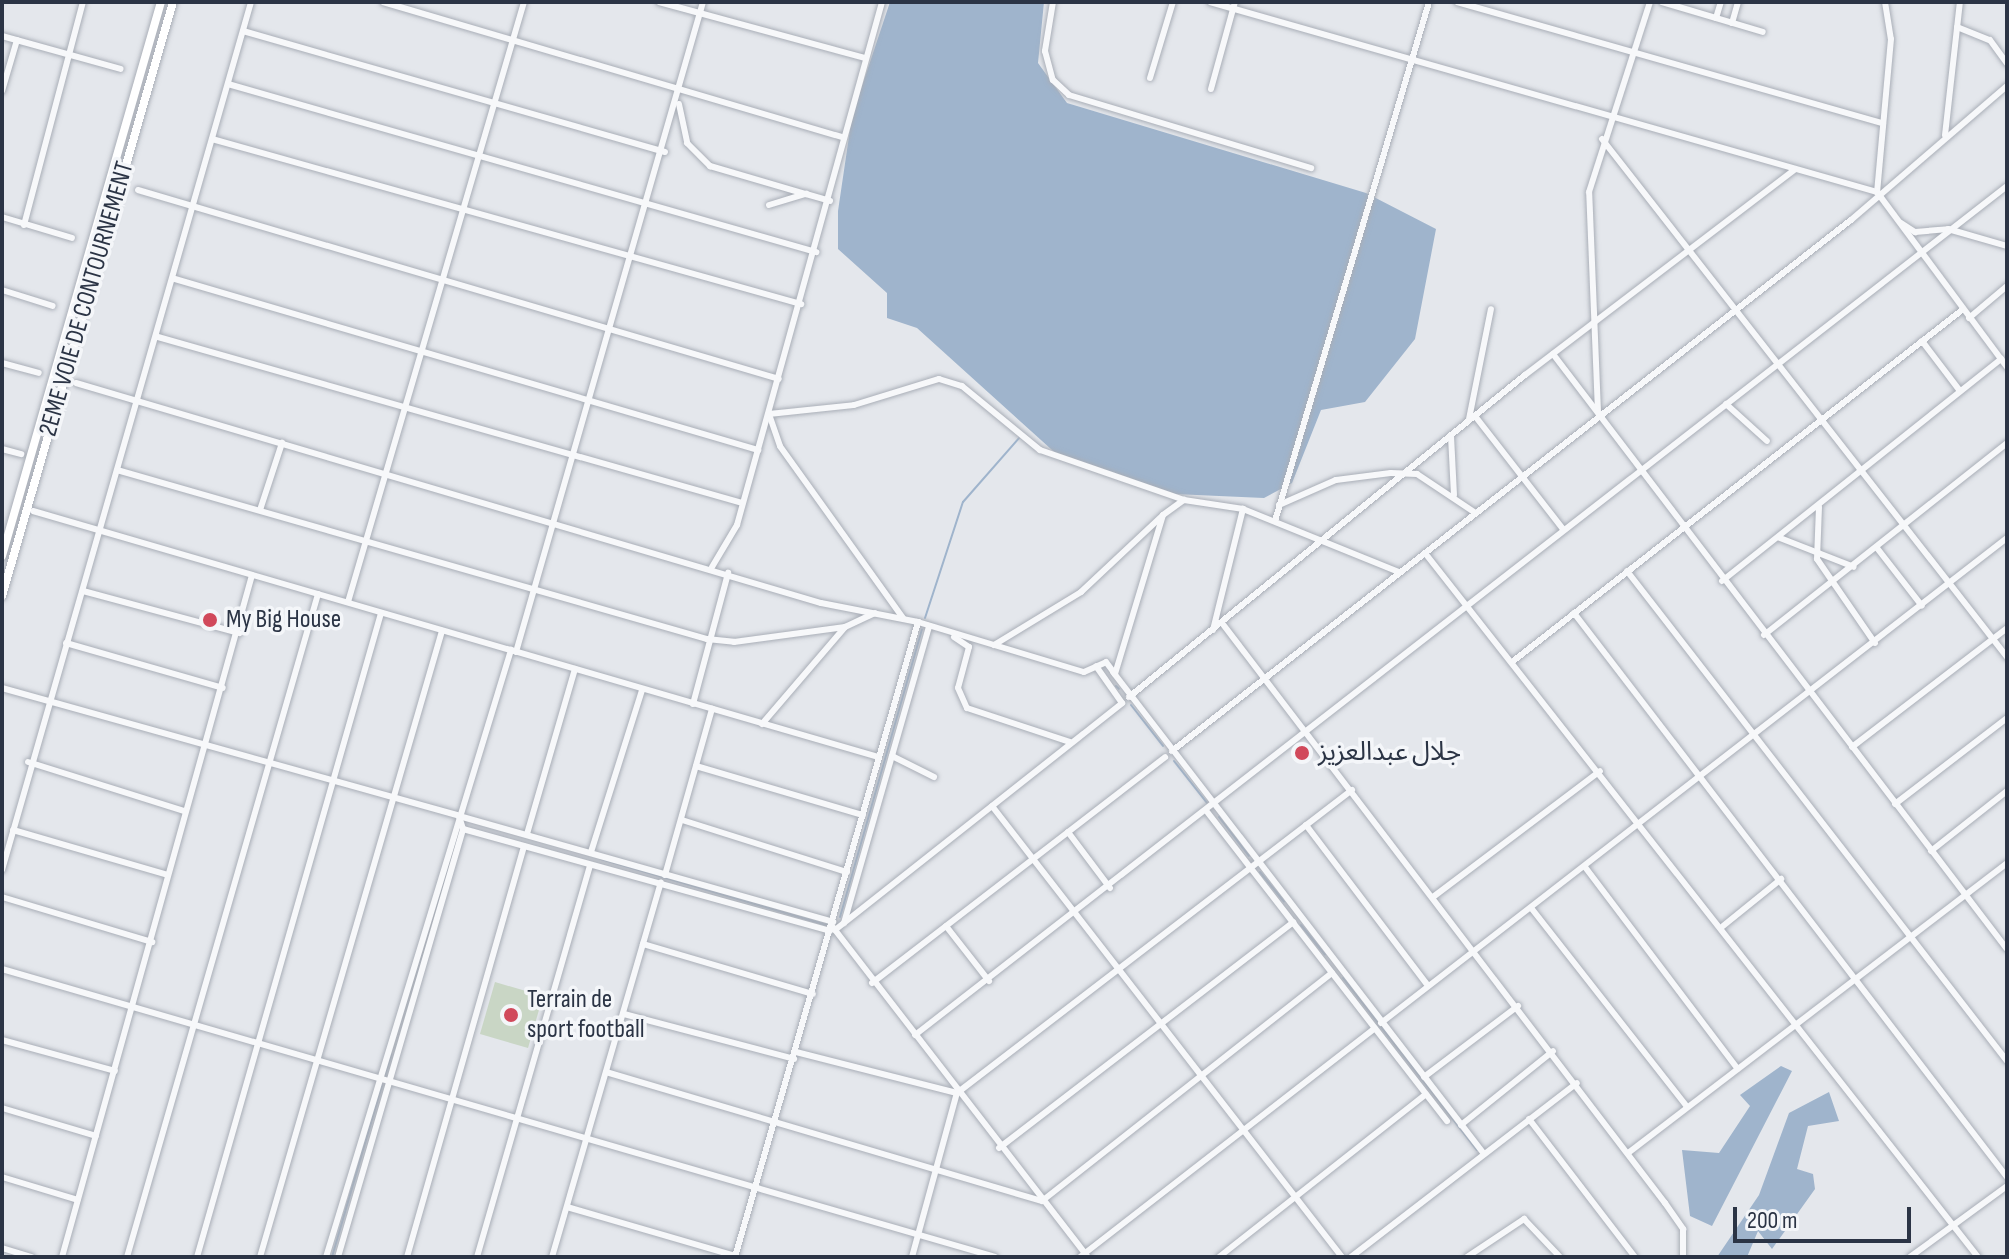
<!DOCTYPE html>
<meta charset="utf-8">
<style>
body{margin:0}
#map{position:relative;width:2009px;height:1259px;overflow:hidden;background:#e4e7ec;font-family:"Sofia Sans Condensed","Noto Sans Arabic",sans-serif}
div>[style]{position:absolute}
[style*='--x']{left:calc(var(--x)*1px);top:calc(var(--y)*1px);width:calc(var(--w)*1px);rotate:calc(var(--a)*1deg)}
.green>*{inset:0;background:#c9d6c5}
.water>*{inset:0;background:#9fb4cc}
.stream>*{height:2px;margin:-1px;padding:0 1px;transform-origin:1px;border-radius:1px;background:#9fb4cc}
.roads{filter:drop-shadow(0 0 2px #a9aeb7) drop-shadow(0 0 2px #a9aeb7)}
.minor>*{height:6px;margin:-3px;padding:0 3px;transform-origin:3px;border-radius:3px;background:#f7f8fa}
.major>*{height:8px;margin:-4px;padding:0 4px;transform-origin:4px;border-radius:4px;background:#fff}
.dots>*{width:22px;height:22px;translate:-50% -50%;box-sizing:border-box;border:4px solid #f4f6f9;border-radius:50%}
span{translate:-50% -50%;white-space:nowrap;text-align:center;line-height:1.15;-webkit-text-stroke:7px #f4f6f9;paint-order:stroke}
.street-label{font-size:26px;color:#2b3445}
.poi-label{font-size:26px;color:#2b3445}
.left{translate:0 -50%;text-align:left}
.frame{position:absolute;inset:0;border:4px solid #2b3445;pointer-events:none}
.scale{position:absolute;left:1733px;top:1207px;width:178px;height:36px;box-sizing:border-box;border:4px solid #2b3445;border-top:0;padding-left:10px;font-size:24px;line-height:28px;white-space:nowrap;color:#2b3445;-webkit-text-stroke:6px #f4f6f9;paint-order:stroke}
</style>
<div id="map">
<div class="green">
<i style="clip-path:polygon(495px 982px,543px 996px,528px 1048px,480px 1034px)"></i>
</div>
<div class="water">
<i style="clip-path:polygon(890px 2px,1044px 2px,1038px 63px,1067px 103px,1366px 193px,1436px 229px,1415px 339px,1365px 402px,1321px 410px,1292px 483px,1264px 498px,1174px 494px,1062px 459px,917px 328px,887px 318px,887px 293px,838px 249px,838px 211px,852px 116px)"></i>
<i style="clip-path:polygon(1781px 1066px,1792px 1071px,1712px 1226px,1690px 1216px,1682px 1150px,1719px 1153px,1750px 1106px,1740px 1095px)"></i>
<i style="clip-path:polygon(1829px 1092px,1839px 1121px,1808px 1126px,1797px 1169px,1813px 1174px,1815px 1189px,1772px 1249px,1758px 1231px,1747px 1257px,1717px 1257px,1759px 1195px,1789px 1113px)"></i>
</div>
<div class="stream">
<i style="--x:925;--y:618;--w:122;--a:-71.9"></i>
<i style="--x:963;--y:502;--w:85;--a:-48.8"></i>
<i style="--x:1116;--y:686;--w:4;--a:45"></i>
<i style="--x:1131;--y:705;--w:52;--a:52"></i>
<i style="--x:1174;--y:761;--w:53;--a:51.8"></i>
<i style="--x:1219;--y:817;--w:49;--a:52.4"></i>
<i style="--x:601;--y:859;--w:235;--a:16.3"></i>
<i style="--x:1260;--y:872;--w:38;--a:51"></i>
<i style="--x:840;--y:917;--w:299;--a:-74.1"></i>
<i style="--x:1301;--y:925;--w:38;--a:51"></i>
<i style="--x:1343;--y:978;--w:218;--a:52.1"></i>
<i style="--x:385;--y:1075;--w:21;--a:-73"></i>
<i style="--x:332;--y:1257;--w:179;--a:-73.8"></i>
</div>
<div class="roads">
<div class="minor">
<i style="--x:383;--y:2;--w:478;--a:16.4"></i>
<i style="--x:659;--y:2;--w:213;--a:15.2"></i>
<i style="--x:1053;--y:2;--w:50;--a:99.3"></i>
<i style="--x:1045;--y:51;--w:30;--a:75"></i>
<i style="--x:1053;--y:80;--w:22;--a:43"></i>
<i style="--x:1069;--y:95;--w:253;--a:16.8"></i>
<i style="--x:1210;--y:2;--w:694;--a:15.9"></i>
<i style="--x:1457;--y:2;--w:443;--a:15.9"></i>
<i style="--x:1662;--y:2;--w:105;--a:16.5"></i>
<i style="--x:1885;--y:2;--w:37;--a:81"></i>
<i style="--x:1891;--y:39;--w:154;--a:95.2"></i>
<i style="--x:1877;--y:192;--w:218;--a:53.4"></i>
<i style="--x:1716;--y:18;--w:17;--a:-73"></i>
<i style="--x:1732;--y:23;--w:22;--a:-74"></i>
<i style="--x:1957;--y:27;--w:35;--a:22"></i>
<i style="--x:1990;--y:40;--w:29;--a:54"></i>
<i style="--x:243;--y:31;--w:439;--a:16"></i>
<i style="--x:2;--y:36;--w:123;--a:15.5"></i>
<i style="--x:1150;--y:78;--w:79;--a:-73.2"></i>
<i style="--x:228;--y:84;--w:612;--a:15.95"></i>
<i style="--x:1211;--y:89;--w:90;--a:-74.6"></i>
<i style="--x:2;--y:91;--w:53;--a:-73.6"></i>
<i style="--x:679;--y:104;--w:40;--a:78"></i>
<i style="--x:687;--y:143;--w:33;--a:45"></i>
<i style="--x:710;--y:166;--w:100;--a:16.3"></i>
<i style="--x:1945;--y:135;--w:134;--a:-83.6"></i>
<i style="--x:212;--y:139;--w:612;--a:15.65"></i>
<i style="--x:1602;--y:139;--w:658;--a:51.98"></i>
<i style="--x:138;--y:190;--w:668;--a:16.43"></i>
<i style="--x:769;--y:205;--w:39;--a:-17"></i>
<i style="--x:806;--y:194;--w:25;--a:16"></i>
<i style="--x:2;--y:217;--w:73;--a:16.7"></i>
<i style="--x:1901;--y:223;--w:17;--a:33"></i>
<i style="--x:1915;--y:232;--w:33;--a:-5"></i>
<i style="--x:1948;--y:229;--w:61;--a:16.1"></i>
<i style="--x:24;--y:225;--w:231;--a:-75.2"></i>
<i style="--x:175;--y:279;--w:608;--a:16.35"></i>
<i style="--x:2;--y:290;--w:53;--a:17.4"></i>
<i style="--x:1969;--y:318;--w:50;--a:-40.1"></i>
<i style="--x:158;--y:337;--w:607;--a:15.87"></i>
<i style="--x:1922;--y:341;--w:63;--a:52.8"></i>
<i style="--x:1553;--y:354;--w:748;--a:52.66"></i>
<i style="--x:2;--y:363;--w:38;--a:15"></i>
<i style="--x:76;--y:383;--w:777;--a:16.45"></i>
<i style="--x:821;--y:603;--w:99;--a:11.1"></i>
<i style="--x:918;--y:622;--w:173;--a:16.8"></i>
<i style="--x:1084;--y:672;--w:24;--a:-24"></i>
<i style="--x:1106;--y:662;--w:15;--a:53"></i>
<i style="--x:1115;--y:674;--w:166;--a:-73.2"></i>
<i style="--x:1163;--y:515;--w:26;--a:-36"></i>
<i style="--x:1184;--y:500;--w:60;--a:8.7"></i>
<i style="--x:1243;--y:509;--w:168;--a:22"></i>
<i style="--x:1726;--y:404;--w:55;--a:42.1"></i>
<i style="--x:1598;--y:412;--w:220;--a:-92.3"></i>
<i style="--x:1589;--y:192;--w:200;--a:-72.2"></i>
<i style="--x:1475;--y:416;--w:143;--a:52.1"></i>
<i style="--x:1469;--y:419;--w:112;--a:-78.7"></i>
<i style="--x:1451;--y:436;--w:59;--a:87.1"></i>
<i style="--x:2;--y:449;--w:20;--a:15"></i>
<i style="--x:117;--y:470;--w:614;--a:15.98"></i>
<i style="--x:707;--y:639;--w:27;--a:6"></i>
<i style="--x:734;--y:642;--w:112;--a:-7.7"></i>
<i style="--x:845;--y:627;--w:33;--a:-25"></i>
<i style="--x:1279;--y:505;--w:62;--a:-23.7"></i>
<i style="--x:1336;--y:480;--w:55;--a:-7.3"></i>
<i style="--x:1391;--y:473;--w:26;--a:2"></i>
<i style="--x:1417;--y:474;--w:69;--a:33.7"></i>
<i style="--x:1819;--y:507;--w:52;--a:92.2"></i>
<i style="--x:1817;--y:559;--w:102;--a:55.4"></i>
<i style="--x:260;--y:510;--w:71;--a:-71.8"></i>
<i style="--x:33;--y:511;--w:880;--a:16.23"></i>
<i style="--x:1275;--y:521;--w:541;--a:-73.47"></i>
<i style="--x:1780;--y:538;--w:79;--a:21.4"></i>
<i style="--x:1877;--y:548;--w:73;--a:52.2"></i>
<i style="--x:1425;--y:553;--w:895;--a:51.85"></i>
<i style="--x:712;--y:567;--w:49;--a:-59.2"></i>
<i style="--x:737;--y:525;--w:543;--a:-74.5"></i>
<i style="--x:1627;--y:571;--w:620;--a:52.21"></i>
<i style="--x:1722;--y:581;--w:357;--a:-38.5"></i>
<i style="--x:83;--y:591;--w:162;--a:15.1"></i>
<i style="--x:348;--y:602;--w:625;--a:-73.65"></i>
<i style="--x:1574;--y:613;--w:711;--a:52.49"></i>
<i style="--x:903;--y:618;--w:211;--a:-125.6"></i>
<i style="--x:780;--y:446;--w:34;--a:-109"></i>
<i style="--x:769;--y:414;--w:85;--a:-6"></i>
<i style="--x:854;--y:405;--w:89;--a:-17"></i>
<i style="--x:939;--y:379;--w:24;--a:17"></i>
<i style="--x:962;--y:386;--w:101;--a:39.4"></i>
<i style="--x:1040;--y:450;--w:152;--a:19.1"></i>
<i style="--x:1222;--y:623;--w:730;--a:52.63"></i>
<i style="--x:1665;--y:1203;--w:32;--a:55"></i>
<i style="--x:1683;--y:1229;--w:28;--a:90"></i>
<i style="--x:1213;--y:630;--w:125;--a:-76.1"></i>
<i style="--x:1764;--y:635;--w:310;--a:-38.3"></i>
<i style="--x:954;--y:637;--w:18;--a:34"></i>
<i style="--x:969;--y:647;--w:42;--a:105"></i>
<i style="--x:958;--y:688;--w:22;--a:66"></i>
<i style="--x:967;--y:708;--w:108;--a:18.3"></i>
<i style="--x:66;--y:643;--w:163;--a:16"></i>
<i style="--x:994;--y:645;--w:102;--a:-31.3"></i>
<i style="--x:1081;--y:592;--w:112;--a:-43.2"></i>
<i style="--x:516;--y:652;--w:676;--a:-73.95"></i>
<i style="--x:1512;--y:662;--w:571;--a:-38.03"></i>
<i style="--x:1113;--y:672;--w:608;--a:52.41"></i>
<i style="--x:2;--y:688;--w:475;--a:15.6"></i>
<i style="--x:459;--y:816;--w:14;--a:73"></i>
<i style="--x:463;--y:829;--w:381;--a:15.5"></i>
<i style="--x:1129;--y:697;--w:510;--a:-39.12"></i>
<i style="--x:1525;--y:375;--w:338;--a:-37.3"></i>
<i style="--x:693;--y:704;--w:136;--a:-75"></i>
<i style="--x:762;--y:724;--w:128;--a:-49.4"></i>
<i style="--x:1852;--y:747;--w:195;--a:-37.5"></i>
<i style="--x:1172;--y:751;--w:862;--a:-38.03"></i>
<i style="--x:1851;--y:220;--w:206;--a:-40.7"></i>
<i style="--x:892;--y:756;--w:47;--a:26.6"></i>
<i style="--x:28;--y:762;--w:164;--a:17.4"></i>
<i style="--x:696;--y:766;--w:174;--a:16.4"></i>
<i style="--x:1895;--y:804;--w:141;--a:-37.5"></i>
<i style="--x:992;--y:806;--w:571;--a:52.19"></i>
<i style="--x:1208;--y:813;--w:390;--a:52.2"></i>
<i style="--x:459;--y:816;--w:389;--a:15.8"></i>
<i style="--x:682;--y:820;--w:173;--a:17.5"></i>
<i style="--x:1306;--y:825;--w:202;--a:52.8"></i>
<i style="--x:13;--y:830;--w:161;--a:16.2"></i>
<i style="--x:1068;--y:832;--w:70;--a:53.1"></i>
<i style="--x:527;--y:834;--w:172;--a:-73.8"></i>
<i style="--x:1931;--y:851;--w:97;--a:-38.3"></i>
<i style="--x:591;--y:852;--w:170;--a:-72.5"></i>
<i style="--x:1585;--y:867;--w:253;--a:52.9"></i>
<i style="--x:2;--y:870;--w:903;--a:-73.99"></i>
<i style="--x:665;--y:875;--w:173;--a:-74.2"></i>
<i style="--x:2;--y:897;--w:157;--a:16.7"></i>
<i style="--x:1433;--y:897;--w:209;--a:-37"></i>
<i style="--x:1532;--y:909;--w:251;--a:51.9"></i>
<i style="--x:844;--y:923;--w:309;--a:-74"></i>
<i style="--x:832;--y:926;--w:418;--a:52.3"></i>
<i style="--x:946;--y:926;--w:70;--a:52"></i>
<i style="--x:1723;--y:926;--w:75;--a:-39"></i>
<i style="--x:835;--y:930;--w:366;--a:-38.3"></i>
<i style="--x:1122;--y:703;--w:45;--a:-125.1"></i>
<i style="--x:643;--y:944;--w:177;--a:16.4"></i>
<i style="--x:2;--y:969;--w:1034;--a:16.17"></i>
<i style="--x:872;--y:983;--w:370;--a:-37.6"></i>
<i style="--x:624;--y:1014;--w:176;--a:14.8"></i>
<i style="--x:1381;--y:1023;--w:792;--a:-37.77"></i>
<i style="--x:915;--y:1035;--w:1383;--a:-37.86"></i>
<i style="--x:2;--y:1040;--w:117;--a:15.3"></i>
<i style="--x:796;--y:1052;--w:166;--a:14.3"></i>
<i style="--x:606;--y:1072;--w:455;--a:16.5"></i>
<i style="--x:1042;--y:1201;--w:369;--a:-38.2"></i>
<i style="--x:1424;--y:1077;--w:118;--a:-37.1"></i>
<i style="--x:2;--y:1108;--w:98;--a:16.6"></i>
<i style="--x:1529;--y:1119;--w:174;--a:52.5"></i>
<i style="--x:1461;--y:1125;--w:118;--a:-38.8"></i>
<i style="--x:999;--y:1148;--w:371;--a:-37.5"></i>
<i style="--x:1628;--y:1153;--w:477;--a:-37.4"></i>
<i style="--x:2;--y:1177;--w:79;--a:16.8"></i>
<i style="--x:567;--y:1207;--w:176;--a:16.2"></i>
<i style="--x:2;--y:1248;--w:31;--a:17"></i>
<i style="--x:62;--y:1257;--w:708;--a:-74.43"></i>
<i style="--x:127;--y:1257;--w:690;--a:-73.93"></i>
<i style="--x:197;--y:1257;--w:670;--a:-74.05"></i>
<i style="--x:260;--y:1257;--w:652;--a:-73.79"></i>
<i style="--x:326;--y:1257;--w:635;--a:-73.05"></i>
<i style="--x:338;--y:1257;--w:446;--a:-73.7"></i>
<i style="--x:407;--y:1257;--w:427;--a:-74.1"></i>
<i style="--x:477;--y:1257;--w:408;--a:-73.9"></i>
<i style="--x:552;--y:1257;--w:390;--a:-73.8"></i>
<i style="--x:735;--y:1257;--w:661;--a:-73.92"></i>
<i style="--x:912;--y:1257;--w:170;--a:-74.7"></i>
<i style="--x:957;--y:1093;--w:498;--a:-37.5"></i>
<i style="--x:1080;--y:1257;--w:373;--a:-37.8"></i>
<i style="--x:1219;--y:1257;--w:263;--a:-38.2"></i>
<i style="--x:1351;--y:1257;--w:285;--a:-37.6"></i>
<i style="--x:1467;--y:1257;--w:69;--a:-33.7"></i>
<i style="--x:1524;--y:1219;--w:52;--a:46.5"></i>
<i style="--x:1910;--y:1257;--w:120;--a:-36.2"></i>
</div>
<div class="major">
<i style="--x:2;--y:556;--w:576;--a:-73.99"></i>
<i style="--x:2;--y:596;--w:618;--a:-73.94"></i>
</div>
</div>
<div class="dots">
<i style="left:210px;top:620px;background:#d1495b"></i>
<i style="left:1302px;top:753px;background:#d1495b"></i>
<i style="left:511px;top:1015px;background:#d1495b"></i>
</div>
<div class="street-label">
<span style="left:87px;top:299px;rotate:-74deg">2EME VOIE DE CONTOURNEMENT</span>
</div>
<div class="poi-label">
<span class="left" style="left:226px;top:620px">My Big House</span>
<span class="left" style="left:1318px;top:753px">جلال عبدالعزيز</span>
<span class="left" style="left:527px;top:1015px">Terrain de<br>sport football</span>
</div>
<div class="frame"></div>
<div class="scale">200 m</div>
</div>
